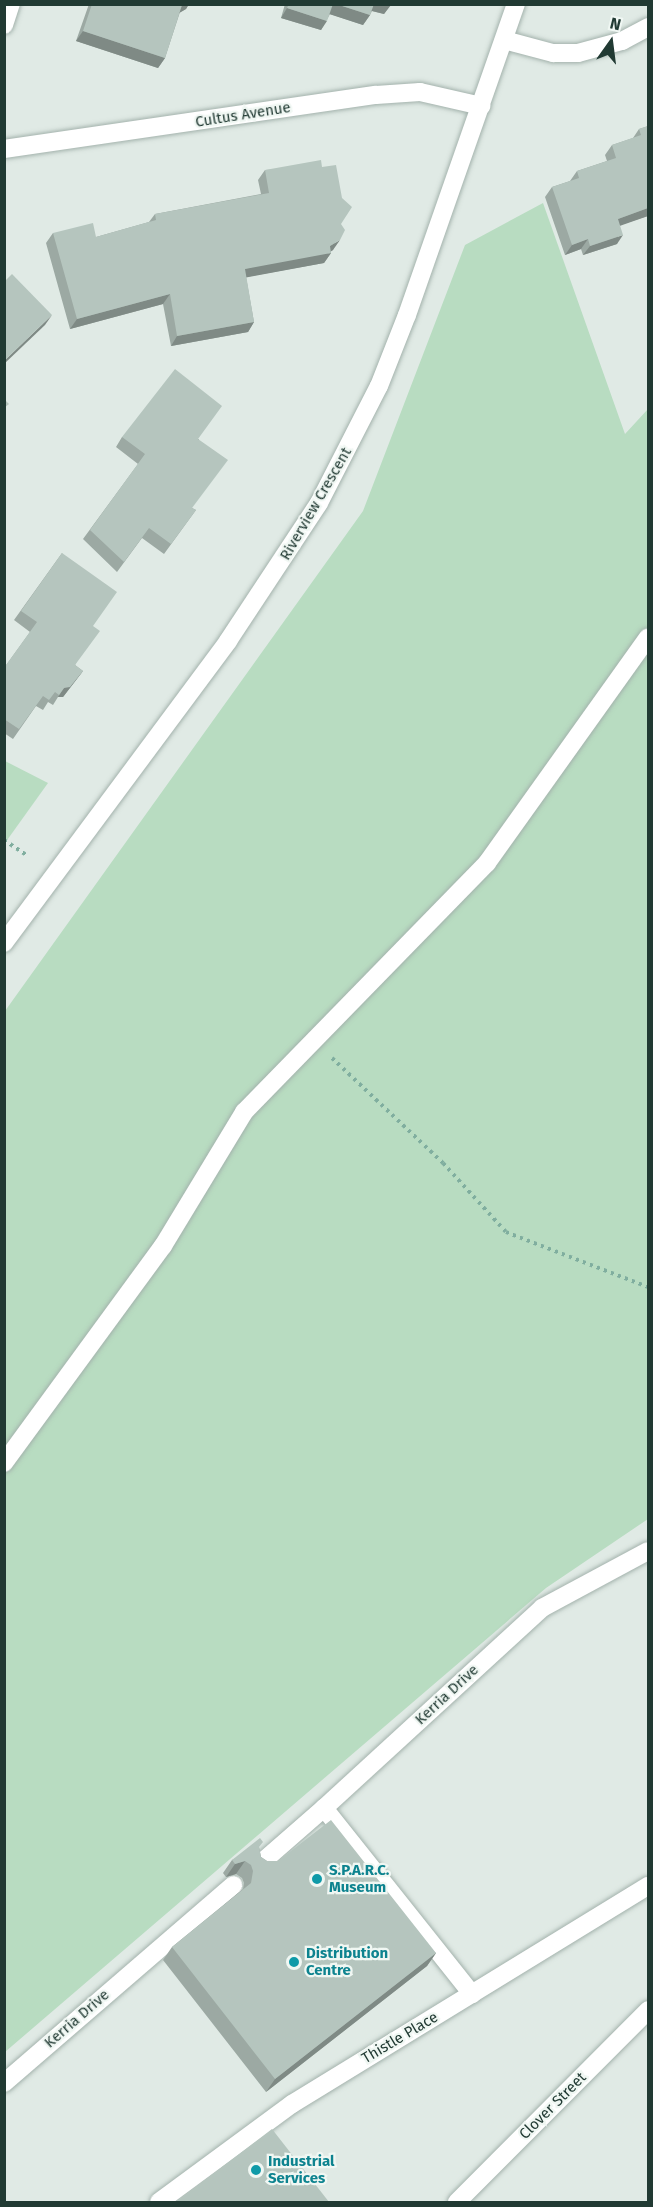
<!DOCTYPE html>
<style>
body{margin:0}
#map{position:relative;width:653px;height:2207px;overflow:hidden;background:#e0eae5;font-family:"Fira Sans",sans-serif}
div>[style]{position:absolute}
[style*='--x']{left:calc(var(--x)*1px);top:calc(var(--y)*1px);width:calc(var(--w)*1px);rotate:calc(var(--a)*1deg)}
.green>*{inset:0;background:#b8dcc1}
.path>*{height:4px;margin-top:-2px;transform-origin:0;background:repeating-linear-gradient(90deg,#80ae9f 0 3px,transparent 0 7.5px)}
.roads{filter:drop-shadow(0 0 2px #a3b2ac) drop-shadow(0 0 2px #a3b2ac)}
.minor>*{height:18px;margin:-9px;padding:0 9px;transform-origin:9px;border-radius:9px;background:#fff}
.wall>*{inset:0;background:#9ca9a3}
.shaded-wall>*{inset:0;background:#7f8a85}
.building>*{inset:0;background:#b5c5be}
.dots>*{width:16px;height:16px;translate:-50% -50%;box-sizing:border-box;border:3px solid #f0f7f3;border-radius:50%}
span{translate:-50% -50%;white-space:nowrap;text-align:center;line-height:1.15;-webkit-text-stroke:4.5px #f0f7f3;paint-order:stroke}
.street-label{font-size:15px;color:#213a33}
.culture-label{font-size:15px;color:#0d838f;font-weight:700}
.left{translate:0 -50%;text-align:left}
.frame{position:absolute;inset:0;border:6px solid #213a33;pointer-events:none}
.north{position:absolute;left:581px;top:12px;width:60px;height:60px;-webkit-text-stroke:4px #f0f7f3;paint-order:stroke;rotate:14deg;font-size:16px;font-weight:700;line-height:24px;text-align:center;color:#213a33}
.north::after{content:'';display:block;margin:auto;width:21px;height:27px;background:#213a33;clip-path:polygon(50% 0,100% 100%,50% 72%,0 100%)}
</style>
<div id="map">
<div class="green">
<i style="clip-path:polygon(543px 203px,625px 434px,648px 409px,648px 1519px,546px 1588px,5px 2052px,5px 1011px,363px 511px,465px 245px)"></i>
<i style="clip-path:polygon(5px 761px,48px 783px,5px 843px)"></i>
</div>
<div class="path">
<i style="--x:4;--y:840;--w:29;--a:34"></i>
<i style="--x:332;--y:1058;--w:153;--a:43.4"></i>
<i style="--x:443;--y:1163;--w:93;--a:47.6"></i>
<i style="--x:506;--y:1232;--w:152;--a:21.2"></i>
</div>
<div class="roads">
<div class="minor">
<i style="--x:4;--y:25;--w:22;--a:-72"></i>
<i style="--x:504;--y:40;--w:51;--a:14.9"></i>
<i style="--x:553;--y:53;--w:25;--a:0"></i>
<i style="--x:578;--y:53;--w:46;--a:-15.3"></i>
<i style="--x:622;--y:41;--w:30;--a:-28"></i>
<i style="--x:4;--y:149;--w:376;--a:-8.3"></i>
<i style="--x:376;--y:95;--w:44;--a:-3.9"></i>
<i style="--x:420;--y:92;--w:63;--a:12.9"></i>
<i style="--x:4;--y:943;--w:376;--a:-53.4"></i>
<i style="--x:228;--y:641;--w:165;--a:-56.6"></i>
<i style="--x:319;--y:503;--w:131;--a:-62.9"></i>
<i style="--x:379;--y:386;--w:76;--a:-68.5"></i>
<i style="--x:407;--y:315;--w:330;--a:-70.7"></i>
<i style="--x:4;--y:1463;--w:269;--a:-53.8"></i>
<i style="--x:163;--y:1246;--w:157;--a:-58.8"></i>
<i style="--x:244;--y:1112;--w:348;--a:-45.7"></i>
<i style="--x:487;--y:863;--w:277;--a:-54.5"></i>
<i style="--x:324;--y:1808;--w:238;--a:51.5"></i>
<i style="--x:261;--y:1863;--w:84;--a:-41.1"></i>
<i style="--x:324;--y:1808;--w:296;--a:-42.5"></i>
<i style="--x:542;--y:1608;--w:120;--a:-28.3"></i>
<i style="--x:4;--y:2083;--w:303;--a:-40.8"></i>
<i style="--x:159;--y:2202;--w:165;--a:-36.4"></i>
<i style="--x:292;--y:2104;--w:417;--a:-31.5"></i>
<i style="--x:457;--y:2202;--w:271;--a:-45.1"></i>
</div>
</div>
<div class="wall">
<i style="clip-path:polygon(89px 4px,189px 4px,186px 9px,180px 12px,165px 58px,158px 68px,76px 41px)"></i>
<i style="clip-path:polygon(285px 4px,391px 4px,384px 14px,372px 11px,370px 15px,363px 25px,330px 14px,321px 30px,281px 18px)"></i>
<i style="clip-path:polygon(648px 126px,648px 216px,620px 225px,617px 244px,583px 255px,581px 249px,565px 255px,545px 197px,552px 187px,570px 181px,577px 171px,607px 161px,605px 155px,612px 145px,633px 138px,639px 129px)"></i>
<i style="clip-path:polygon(322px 167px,341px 224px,333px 250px,331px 251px,331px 253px,324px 263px,246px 277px,254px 322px,248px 332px,171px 346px,163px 304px,70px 329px,46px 243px,53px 233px,96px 237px,149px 222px,155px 214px,261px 194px,258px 180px,265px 170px)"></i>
<i style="clip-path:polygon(122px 437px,199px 439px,192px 508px,196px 510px,164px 554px,142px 538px,117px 572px,83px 539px,138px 464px,116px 447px)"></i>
<i style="clip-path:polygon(62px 553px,93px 626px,75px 665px,83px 671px,63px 697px,58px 697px,53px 705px,48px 702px,43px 710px,36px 706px,13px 739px,4px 733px,4px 668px,30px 632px,14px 620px)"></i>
<i style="clip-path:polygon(259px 1847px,261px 1857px,267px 1861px,436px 1953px,427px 1966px,266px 2092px,163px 1960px,172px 1947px,243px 1889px,244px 1883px,242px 1878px,236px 1874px,226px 1877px,223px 1873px,232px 1860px)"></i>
</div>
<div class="shaded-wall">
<i style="clip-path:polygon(183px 4px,189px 4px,186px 9px,176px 15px)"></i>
<i style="clip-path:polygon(332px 4px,336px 4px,370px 15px,363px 25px,326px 13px)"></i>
<i style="clip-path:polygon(372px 4px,391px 5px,384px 14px,368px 10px)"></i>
<i style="clip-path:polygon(287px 8px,327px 21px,321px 30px,281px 18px)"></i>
<i style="clip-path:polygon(83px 31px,165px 58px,158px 68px,76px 41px)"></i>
<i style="clip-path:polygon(648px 208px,648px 216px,611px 229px,618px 219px)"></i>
<i style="clip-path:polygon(623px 235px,617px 244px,583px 255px,590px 246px)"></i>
<i style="clip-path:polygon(588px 239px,581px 249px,565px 255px,572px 245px)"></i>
<i style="clip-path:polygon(340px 240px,333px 250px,327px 254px,331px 253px,324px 263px,238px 279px,245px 269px,330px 246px)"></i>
<i style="clip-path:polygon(170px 294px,163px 304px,70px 329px,77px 319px)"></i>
<i style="clip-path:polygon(52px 315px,45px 325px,4px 364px,4px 361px)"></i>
<i style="clip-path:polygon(254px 322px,248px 332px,171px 346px,177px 336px)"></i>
<i style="clip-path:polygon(83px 671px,63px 697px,58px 697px,64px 688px)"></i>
<i style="clip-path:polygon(245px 1861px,236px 1874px,226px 1877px,235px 1864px)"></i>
<i style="clip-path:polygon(436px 1953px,427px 1966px,266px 2092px,275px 2079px)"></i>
</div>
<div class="building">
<i style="clip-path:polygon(92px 4px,183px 4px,182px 5px,165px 58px,83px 31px)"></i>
<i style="clip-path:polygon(289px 4px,333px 4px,327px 21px,287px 8px)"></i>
<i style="clip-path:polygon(336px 4px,374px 4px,370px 15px)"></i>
<i style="clip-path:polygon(648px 126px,648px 208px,618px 219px,623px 235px,590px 246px,588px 239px,572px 245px,552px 187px,579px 178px,577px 171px,616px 158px,612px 145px,641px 135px,639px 129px)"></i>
<i style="clip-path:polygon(321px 160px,322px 167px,336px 165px,342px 198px,352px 207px,341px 224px,345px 230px,340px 240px,330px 246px,331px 253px,245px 269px,254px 322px,177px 336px,170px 294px,77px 319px,53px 233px,93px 223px,96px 237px,156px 220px,155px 214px,269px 193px,265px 170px)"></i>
<i style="clip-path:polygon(12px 274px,52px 315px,4px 361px,4px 282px)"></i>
<i style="clip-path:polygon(175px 369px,222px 406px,198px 439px,228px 460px,192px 508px,196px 510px,171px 544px,149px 528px,124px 562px,90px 530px,145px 454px,122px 437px)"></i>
<i style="clip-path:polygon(4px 399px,9px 404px,4px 408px)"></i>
<i style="clip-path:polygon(62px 553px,117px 592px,93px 626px,100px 631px,75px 665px,83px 671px,70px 687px,64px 688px,59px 695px,55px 692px,49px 700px,43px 696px,19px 729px,4px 719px,4px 668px,37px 622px,21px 611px)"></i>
<i style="clip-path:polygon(331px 1820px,436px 1953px,275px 2079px,172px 1947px,251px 1883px,253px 1871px,251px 1865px,245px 1861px,235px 1864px,232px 1860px,260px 1838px,263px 1842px,259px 1847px,261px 1857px,267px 1861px,278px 1861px)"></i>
<i style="clip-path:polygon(272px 2129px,329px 2202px,176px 2202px)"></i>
</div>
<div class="dots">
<i style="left:317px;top:1879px;background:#0f9aa8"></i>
<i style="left:294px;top:1962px;background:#0f9aa8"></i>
<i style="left:256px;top:2170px;background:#0f9aa8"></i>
</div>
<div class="street-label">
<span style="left:243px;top:115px;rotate:-9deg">Cultus Avenue</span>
<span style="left:316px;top:504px;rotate:-60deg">Riverview Crescent</span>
<span style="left:447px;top:1695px;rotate:-43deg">Kerria Drive</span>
<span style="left:77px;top:2019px;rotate:-41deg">Kerria Drive</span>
<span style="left:400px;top:2038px;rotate:-31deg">Thistle Place</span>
<span style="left:553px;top:2106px;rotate:-45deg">Clover Street</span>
</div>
<div class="culture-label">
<span class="left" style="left:329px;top:1879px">S.P.A.R.C.<br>Museum</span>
<span class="left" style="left:306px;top:1962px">Distribution<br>Centre</span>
<span class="left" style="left:268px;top:2170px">Industrial<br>Services</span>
</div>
<div class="frame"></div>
<div class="north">N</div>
</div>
